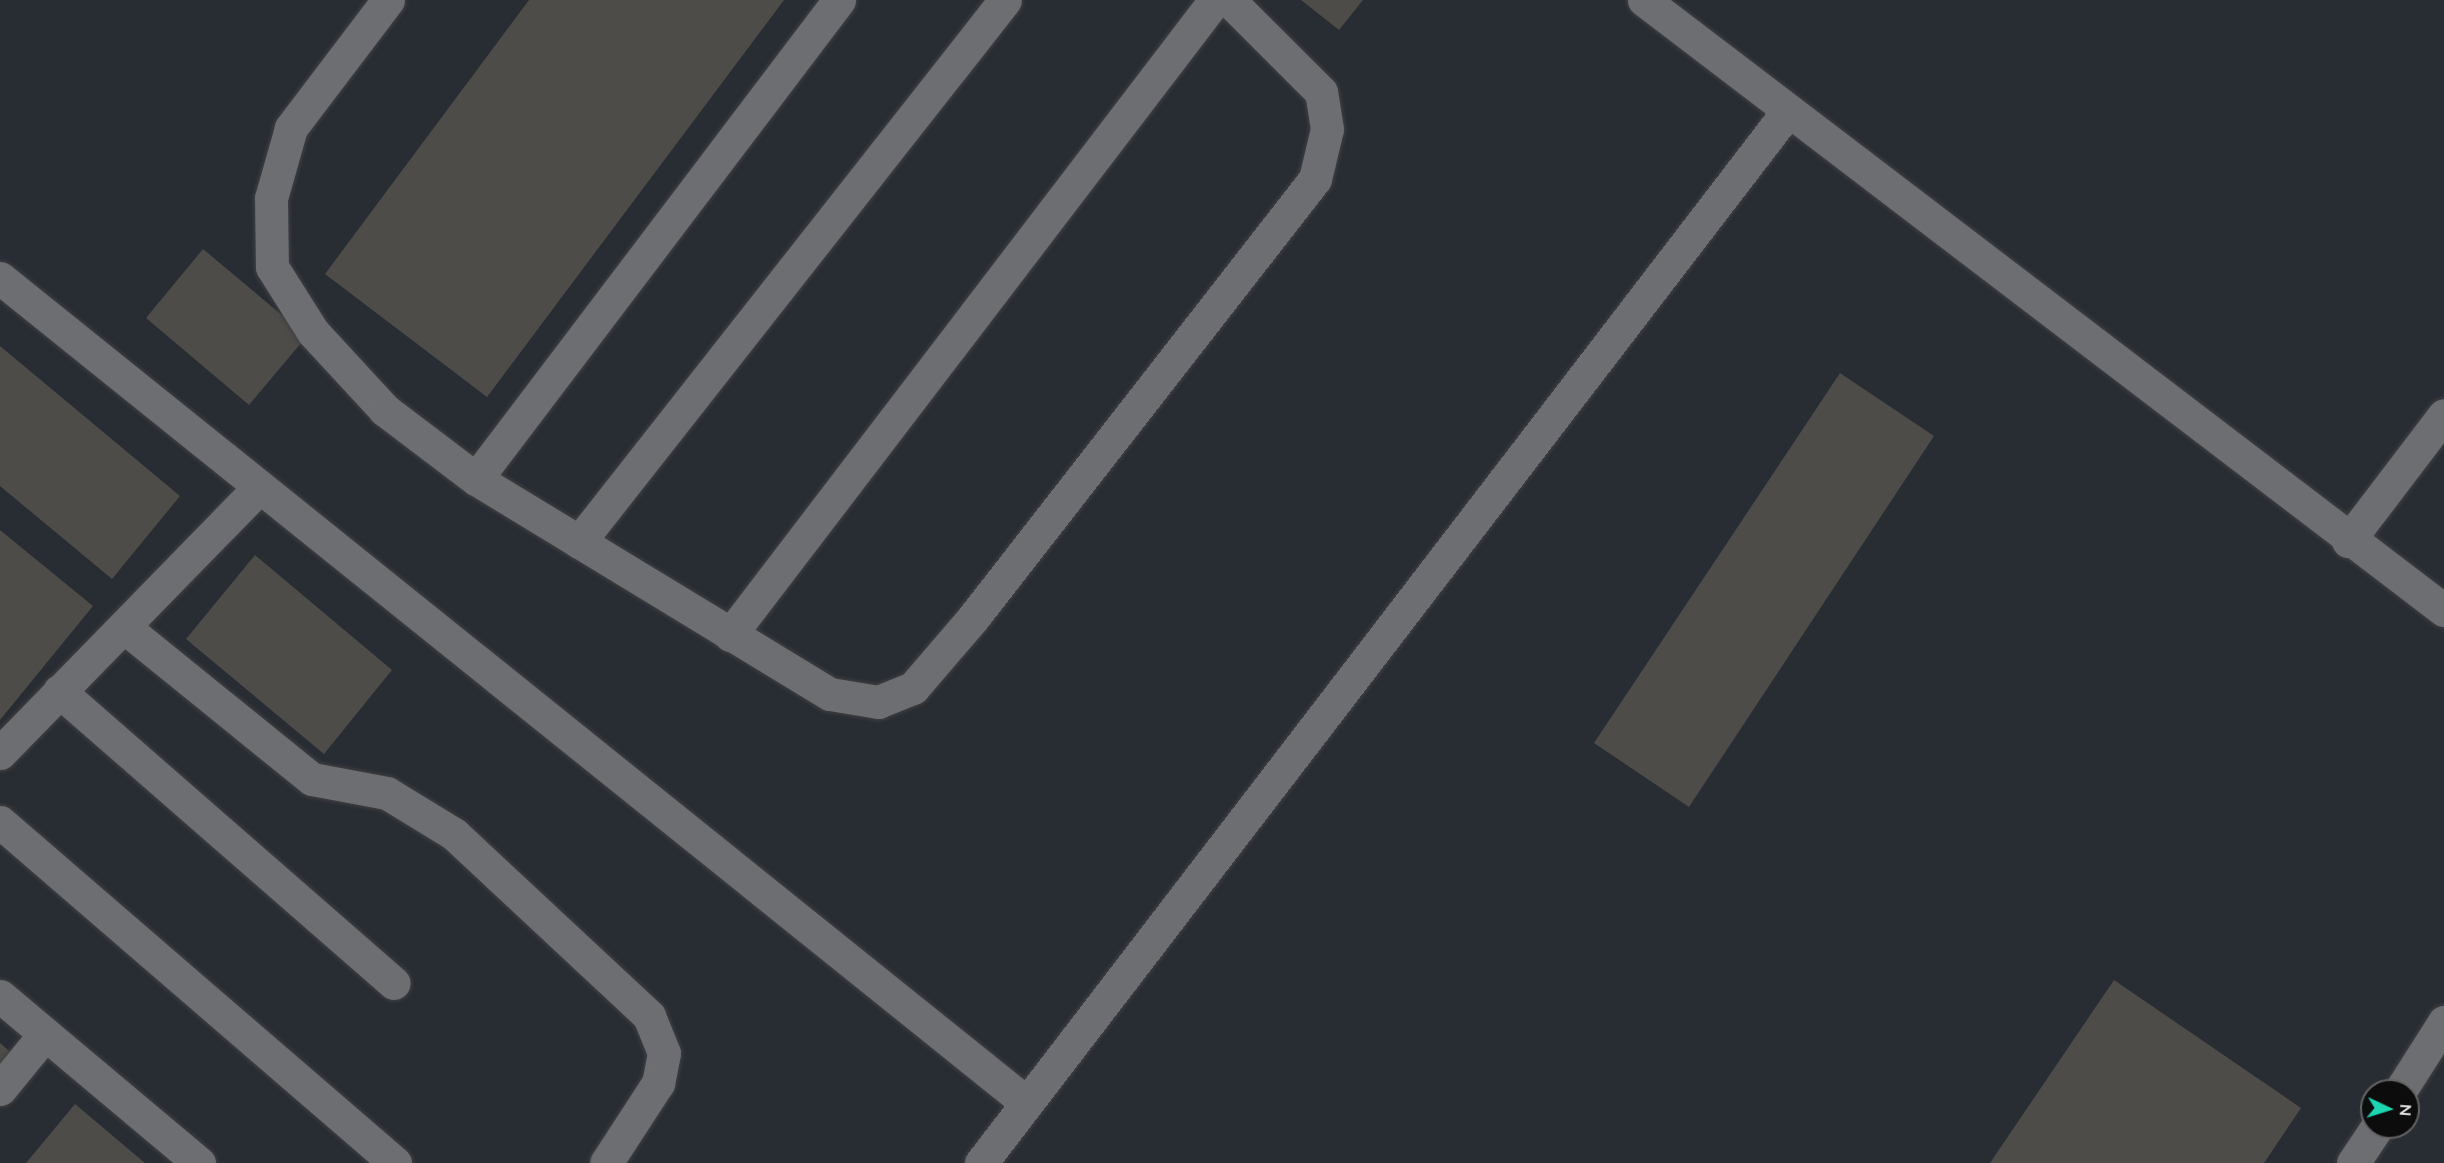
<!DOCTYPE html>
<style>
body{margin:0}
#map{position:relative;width:2444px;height:1163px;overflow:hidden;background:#222325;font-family:Mulish,sans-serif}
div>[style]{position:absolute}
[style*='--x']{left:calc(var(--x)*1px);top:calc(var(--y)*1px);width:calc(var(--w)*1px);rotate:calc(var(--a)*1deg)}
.built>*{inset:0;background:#282c33}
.building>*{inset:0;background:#4e4c49}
.roads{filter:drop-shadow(0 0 2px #3f4042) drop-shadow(0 0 2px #3f4042)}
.minor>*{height:33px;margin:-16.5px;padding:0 16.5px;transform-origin:16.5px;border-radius:16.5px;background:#6d6e71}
span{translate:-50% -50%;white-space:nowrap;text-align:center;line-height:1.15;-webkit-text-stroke:5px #0c0c0d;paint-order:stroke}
.north{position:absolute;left:2360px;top:1079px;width:60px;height:60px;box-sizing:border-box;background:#0c0c0d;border:2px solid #636365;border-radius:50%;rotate:94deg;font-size:16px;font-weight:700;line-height:24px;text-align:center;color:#e5e6e8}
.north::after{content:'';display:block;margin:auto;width:21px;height:27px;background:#1dd5b1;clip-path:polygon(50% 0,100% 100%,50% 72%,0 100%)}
</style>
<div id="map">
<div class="built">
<i style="clip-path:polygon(evenodd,0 0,2444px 0,2444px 1163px,0 1163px,0 0,2372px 1091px,2408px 1091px,2408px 1127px,2372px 1127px,2372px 1091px)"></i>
</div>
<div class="building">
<i style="clip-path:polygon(529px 0,784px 0,487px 397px,325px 274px)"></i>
<i style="clip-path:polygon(1301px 0,1363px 0,1339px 30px)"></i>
<i style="clip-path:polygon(203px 249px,307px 336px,249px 405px,146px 318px)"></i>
<i style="clip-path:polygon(0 346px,180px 496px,112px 579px,0 486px)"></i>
<i style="clip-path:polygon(1840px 373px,1934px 436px,1689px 807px,1594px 743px)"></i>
<i style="clip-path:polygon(0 530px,93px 606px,0 720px)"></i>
<i style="clip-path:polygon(255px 555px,392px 670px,324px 754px,186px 639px)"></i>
<i style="clip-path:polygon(2114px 980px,2301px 1108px,2264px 1163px,1990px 1163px)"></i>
<i style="clip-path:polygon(0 1043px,16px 1057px,0 1076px)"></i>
<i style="clip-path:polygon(75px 1104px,145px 1163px,26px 1163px)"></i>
</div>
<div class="roads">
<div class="minor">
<i style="--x:388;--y:0;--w:161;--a:127.2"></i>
<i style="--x:291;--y:128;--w:73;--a:105.9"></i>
<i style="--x:271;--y:198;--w:69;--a:89.2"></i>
<i style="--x:272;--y:267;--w:77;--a:57.8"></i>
<i style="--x:313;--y:332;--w:106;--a:47.3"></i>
<i style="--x:385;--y:410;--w:114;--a:37.2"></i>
<i style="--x:476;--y:479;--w:414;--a:31.3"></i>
<i style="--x:830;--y:694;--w:49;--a:9.5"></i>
<i style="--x:878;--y:702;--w:38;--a:-22"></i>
<i style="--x:913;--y:688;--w:92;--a:-49.4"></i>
<i style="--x:973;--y:618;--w:556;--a:-52.08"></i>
<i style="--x:1315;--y:179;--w:51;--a:-76.5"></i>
<i style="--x:1327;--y:129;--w:37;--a:-99"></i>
<i style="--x:1321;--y:92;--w:130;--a:-135"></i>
<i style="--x:1644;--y:0;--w:1006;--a:37.33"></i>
<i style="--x:0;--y:278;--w:1317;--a:38.78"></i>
<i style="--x:476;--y:479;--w:601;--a:-52.84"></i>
<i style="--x:2348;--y:541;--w:158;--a:-52.7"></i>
<i style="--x:579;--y:542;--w:689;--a:-51.83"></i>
<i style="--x:124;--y:627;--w:242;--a:39"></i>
<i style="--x:312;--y:779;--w:76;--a:10.6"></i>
<i style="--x:387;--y:793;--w:79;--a:31.5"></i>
<i style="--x:454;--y:834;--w:267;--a:43"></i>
<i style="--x:649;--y:1016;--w:40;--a:68"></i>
<i style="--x:664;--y:1053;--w:31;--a:101"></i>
<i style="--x:658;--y:1083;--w:95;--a:123"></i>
<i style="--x:730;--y:635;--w:799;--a:-52.63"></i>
<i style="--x:59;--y:691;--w:444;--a:41.1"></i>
<i style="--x:0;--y:753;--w:371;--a:-45.7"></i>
<i style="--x:0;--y:822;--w:522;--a:40.8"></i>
<i style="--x:0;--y:996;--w:260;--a:40"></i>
<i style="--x:0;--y:1089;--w:71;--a:-50.7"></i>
<i style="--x:2400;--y:1091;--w:82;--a:-57.5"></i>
<i style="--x:981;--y:1163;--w:1326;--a:-52.51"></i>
<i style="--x:2353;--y:1163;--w:43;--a:-56.3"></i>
</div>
</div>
<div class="north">N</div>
</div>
